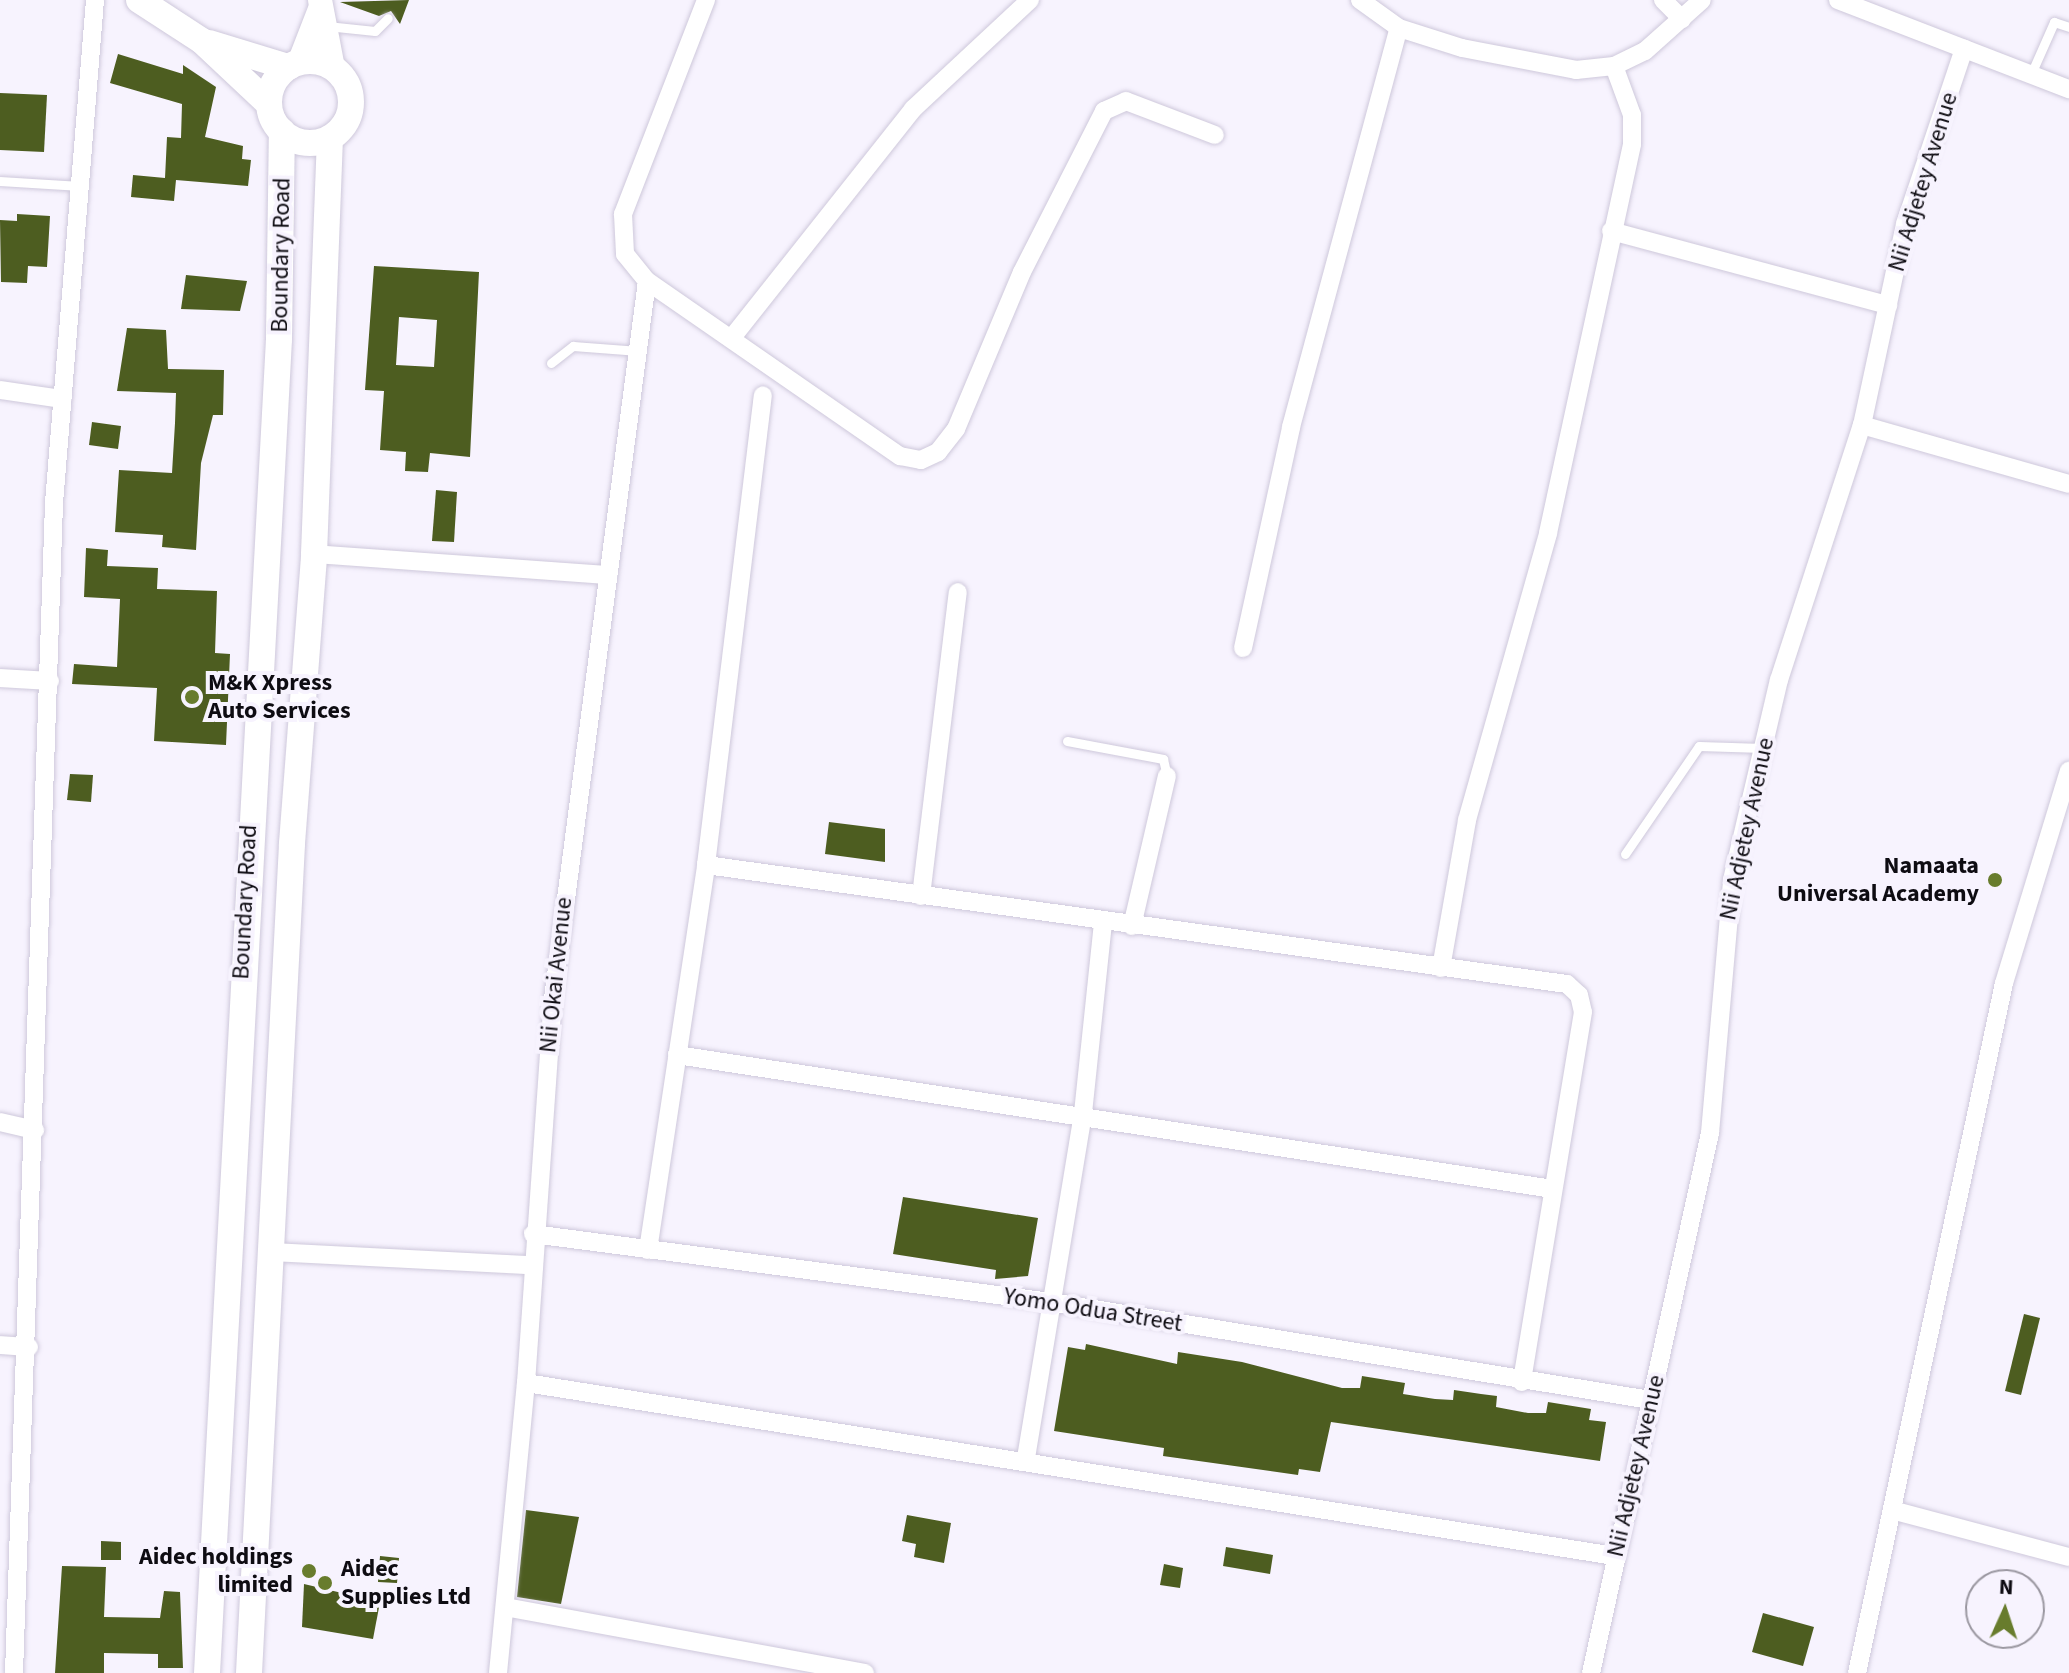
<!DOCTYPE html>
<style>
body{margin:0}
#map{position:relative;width:2069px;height:1673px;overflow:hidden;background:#f7f3fe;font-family:"Source Sans 3",sans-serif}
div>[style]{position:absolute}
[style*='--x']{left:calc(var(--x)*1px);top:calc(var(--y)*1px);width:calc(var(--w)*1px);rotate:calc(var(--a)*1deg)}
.building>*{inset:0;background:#4d5d20}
.roads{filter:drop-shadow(0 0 2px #cec8db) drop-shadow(0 0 2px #cec8db)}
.service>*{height:9px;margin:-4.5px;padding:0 4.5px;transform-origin:4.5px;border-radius:4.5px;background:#fff}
.minor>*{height:18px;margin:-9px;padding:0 9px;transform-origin:9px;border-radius:9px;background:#fff}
.tertiary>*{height:24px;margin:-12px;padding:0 12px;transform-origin:12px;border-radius:12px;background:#fff}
.secondary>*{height:26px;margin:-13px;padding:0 13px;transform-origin:13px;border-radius:13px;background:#fff}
.secondary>.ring{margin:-13px;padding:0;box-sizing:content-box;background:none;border:26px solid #fff;border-radius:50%}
.dots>*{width:22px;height:22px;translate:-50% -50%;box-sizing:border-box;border:4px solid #f7f3fe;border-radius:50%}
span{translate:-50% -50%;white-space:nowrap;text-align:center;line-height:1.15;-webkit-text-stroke:8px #f7f3fe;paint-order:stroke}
.street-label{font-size:24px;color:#0e0c12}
.poi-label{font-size:24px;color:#0e0c12;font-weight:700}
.left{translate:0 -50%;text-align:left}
.right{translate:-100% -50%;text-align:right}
.north{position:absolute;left:1965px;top:1569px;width:80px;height:80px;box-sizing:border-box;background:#f7f3fe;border:2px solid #9a97a0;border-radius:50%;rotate:3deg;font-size:22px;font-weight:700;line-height:32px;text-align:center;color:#0e0c12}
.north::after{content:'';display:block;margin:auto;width:28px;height:36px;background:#687c2d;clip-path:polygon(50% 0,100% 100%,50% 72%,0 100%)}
</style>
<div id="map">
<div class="building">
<i style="clip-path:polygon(409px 0,400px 24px,391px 11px,379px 16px,340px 2px)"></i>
<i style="clip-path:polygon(118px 54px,183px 74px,183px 65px,216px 87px,205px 137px,243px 146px,242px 159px,251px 160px,248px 186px,176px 180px,174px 201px,131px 197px,133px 175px,165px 178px,167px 137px,181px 138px,182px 104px,110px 83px)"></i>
<i style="clip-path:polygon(0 93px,47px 95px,44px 152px,0 150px)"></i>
<i style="clip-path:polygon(17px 214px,50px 216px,47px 267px,28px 266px,27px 283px,1px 282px,0 220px,17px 221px)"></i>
<i style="clip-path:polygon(evenodd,374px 266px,479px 272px,470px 457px,430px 453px,428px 472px,405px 471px,406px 452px,380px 450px,384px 391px,365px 390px,374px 266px,399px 317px,437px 320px,434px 367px,396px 365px,399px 317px)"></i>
<i style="clip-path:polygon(186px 275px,247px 281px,240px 311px,181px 309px)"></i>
<i style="clip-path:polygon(127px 328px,166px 330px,168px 369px,224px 370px,223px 415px,213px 415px,201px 463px,196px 550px,162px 547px,163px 535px,115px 532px,119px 470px,172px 473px,175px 423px,176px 393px,117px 391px)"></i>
<i style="clip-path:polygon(92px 422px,121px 426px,118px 449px,89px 445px)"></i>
<i style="clip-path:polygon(436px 490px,457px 492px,454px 542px,432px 541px)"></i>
<i style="clip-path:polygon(86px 548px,108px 550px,107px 566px,158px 568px,157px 589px,217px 591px,215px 653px,230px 654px,226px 745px,154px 741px,157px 688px,72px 684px,74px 664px,117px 667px,120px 599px,84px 597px)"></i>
<i style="clip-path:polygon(70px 774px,93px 775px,91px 802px,67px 800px)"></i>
<i style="clip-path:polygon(829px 822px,885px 829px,885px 862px,825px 854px)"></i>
<i style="clip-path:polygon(903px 1197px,1038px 1218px,1028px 1276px,995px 1279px,996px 1270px,893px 1254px)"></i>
<i style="clip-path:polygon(2024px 1314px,2040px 1318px,2021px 1395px,2005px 1391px)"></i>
<i style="clip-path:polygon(1086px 1344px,1177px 1364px,1178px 1352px,1242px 1362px,1342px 1388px,1360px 1388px,1362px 1376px,1405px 1383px,1403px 1394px,1435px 1399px,1453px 1400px,1454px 1390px,1481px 1394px,1497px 1396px,1496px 1407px,1528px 1413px,1546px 1413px,1548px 1402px,1591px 1409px,1589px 1420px,1606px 1422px,1600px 1461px,1331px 1422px,1320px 1472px,1299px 1469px,1298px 1475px,1163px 1456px,1164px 1448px,1054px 1431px,1068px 1347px,1085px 1350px)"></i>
<i style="clip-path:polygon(526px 1510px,579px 1517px,561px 1604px,517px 1597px)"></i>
<i style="clip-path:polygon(907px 1515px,951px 1523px,944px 1563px,914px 1557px,916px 1544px,902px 1541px)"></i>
<i style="clip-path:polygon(101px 1541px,121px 1542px,121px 1560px,101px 1560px)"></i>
<i style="clip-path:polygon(1226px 1547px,1273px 1555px,1270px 1574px,1223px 1566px)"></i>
<i style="clip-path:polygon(380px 1556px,399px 1558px,397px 1583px,378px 1582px)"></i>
<i style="clip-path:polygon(1164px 1564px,1183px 1568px,1180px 1588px,1160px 1585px)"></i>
<i style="clip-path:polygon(62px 1566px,106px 1567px,104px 1617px,160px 1618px,164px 1591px,180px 1592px,183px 1668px,158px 1668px,158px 1654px,104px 1653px,104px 1673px,55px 1673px)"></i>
<i style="clip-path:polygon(304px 1584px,380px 1602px,373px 1639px,302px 1627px)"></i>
<i style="clip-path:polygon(1763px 1613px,1814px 1627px,1803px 1666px,1752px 1652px)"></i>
</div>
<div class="roads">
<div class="service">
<i style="--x:327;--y:26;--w:48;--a:5.9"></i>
<i style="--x:375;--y:31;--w:18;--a:-45"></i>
<i style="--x:2031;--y:74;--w:57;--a:-66.1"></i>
<i style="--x:2054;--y:22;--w:16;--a:18"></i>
<i style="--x:0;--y:181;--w:80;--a:3.6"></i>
<i style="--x:551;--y:363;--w:28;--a:-38"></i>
<i style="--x:573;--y:346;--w:66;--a:4.3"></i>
<i style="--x:1067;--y:741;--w:98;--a:10.6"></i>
<i style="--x:1163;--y:759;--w:17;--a:77"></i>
<i style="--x:1625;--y:854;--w:131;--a:-55.6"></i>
<i style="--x:1699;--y:746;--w:64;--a:1.8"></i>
</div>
<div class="minor">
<i style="--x:706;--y:0;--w:230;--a:111.2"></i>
<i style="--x:623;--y:214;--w:40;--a:87.1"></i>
<i style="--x:625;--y:254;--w:35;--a:51"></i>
<i style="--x:647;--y:281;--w:308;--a:34.7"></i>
<i style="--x:900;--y:456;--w:21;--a:11"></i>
<i style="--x:921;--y:460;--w:19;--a:-25"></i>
<i style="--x:938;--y:452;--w:29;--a:-52"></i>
<i style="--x:956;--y:429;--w:170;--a:-67.2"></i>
<i style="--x:1022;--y:272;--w:181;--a:-63"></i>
<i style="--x:1104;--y:111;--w:24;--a:-24"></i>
<i style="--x:1126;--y:101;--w:95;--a:20.9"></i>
<i style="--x:1360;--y:0;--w:48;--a:35.7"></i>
<i style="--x:1399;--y:28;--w:66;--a:17.6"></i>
<i style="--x:1462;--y:48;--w:116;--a:10.9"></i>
<i style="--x:1576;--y:70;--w:38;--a:-6"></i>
<i style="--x:1614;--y:66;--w:34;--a:-26"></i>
<i style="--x:1645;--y:51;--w:76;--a:-41.8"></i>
<i style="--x:1663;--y:0;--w:27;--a:45"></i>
<i style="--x:1838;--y:0;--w:248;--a:21.1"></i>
<i style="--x:1611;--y:231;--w:287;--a:15"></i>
<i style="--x:734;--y:335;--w:288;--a:-51.6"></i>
<i style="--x:913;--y:109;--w:160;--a:-43"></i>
<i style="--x:0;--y:390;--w:63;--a:8.3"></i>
<i style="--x:1862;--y:425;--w:215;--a:15.9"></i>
<i style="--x:314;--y:554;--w:295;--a:4.1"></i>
<i style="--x:1243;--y:648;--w:226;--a:-77.7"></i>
<i style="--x:1291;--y:427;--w:413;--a:-74.9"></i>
<i style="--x:0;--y:678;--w:50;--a:3.4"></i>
<i style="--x:706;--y:865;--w:869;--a:7.87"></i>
<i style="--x:1567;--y:984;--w:16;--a:43"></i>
<i style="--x:1579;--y:995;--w:17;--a:77"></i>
<i style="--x:1583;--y:1012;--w:375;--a:99.4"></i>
<i style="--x:921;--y:896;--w:306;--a:-83.1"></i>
<i style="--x:1132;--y:926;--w:154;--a:-76.9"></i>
<i style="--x:1441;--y:968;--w:150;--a:-80"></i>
<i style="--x:1467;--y:820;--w:298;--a:-74.2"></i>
<i style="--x:1548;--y:533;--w:398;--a:-77.8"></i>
<i style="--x:1632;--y:144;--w:29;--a:-90"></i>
<i style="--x:1632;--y:115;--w:52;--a:-110.2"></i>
<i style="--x:677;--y:1055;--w:886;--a:8.7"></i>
<i style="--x:0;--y:1122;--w:36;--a:13"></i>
<i style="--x:533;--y:1234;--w:522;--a:7.48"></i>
<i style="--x:1051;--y:1302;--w:607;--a:9.29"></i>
<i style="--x:648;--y:1250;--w:389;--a:-81.4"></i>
<i style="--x:706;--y:865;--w:473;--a:-83.1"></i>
<i style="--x:271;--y:1252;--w:261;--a:2.9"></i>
<i style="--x:0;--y:1345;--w:29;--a:4"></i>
<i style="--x:526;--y:1383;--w:1103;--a:9.03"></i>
<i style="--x:1026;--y:1458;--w:350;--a:-80.6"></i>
<i style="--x:1083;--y:1113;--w:192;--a:-84"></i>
<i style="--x:1892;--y:1510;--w:183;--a:14.9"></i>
<i style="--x:505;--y:1607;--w:366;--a:10.4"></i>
<i style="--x:14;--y:1673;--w:1171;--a:-88.04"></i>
<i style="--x:54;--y:503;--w:505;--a:-85.34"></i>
<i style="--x:498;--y:1673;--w:291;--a:-84.5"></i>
<i style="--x:526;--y:1383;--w:386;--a:-86"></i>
<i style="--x:553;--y:998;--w:723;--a:-82.53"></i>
<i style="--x:1591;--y:1673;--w:553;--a:-77.57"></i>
<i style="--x:1710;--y:1133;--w:254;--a:-85"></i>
<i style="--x:1732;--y:880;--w:205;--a:-76.8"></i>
<i style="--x:1779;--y:680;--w:268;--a:-72"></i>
<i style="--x:1862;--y:425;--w:206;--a:-77.9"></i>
<i style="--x:1905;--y:224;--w:185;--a:-71.4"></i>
<i style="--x:1857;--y:1673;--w:705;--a:-77.97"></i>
<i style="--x:2004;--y:983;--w:222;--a:-73"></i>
</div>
<div class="tertiary">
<i style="--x:320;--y:0;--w:69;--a:79.2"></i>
<i style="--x:299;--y:63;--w:58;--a:-68.7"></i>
</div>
<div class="secondary">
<i style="--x:139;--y:0;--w:75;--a:33.1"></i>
<i style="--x:202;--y:41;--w:92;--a:43.2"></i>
<i style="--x:209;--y:43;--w:83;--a:16.9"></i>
<i class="ring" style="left:269px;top:61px;width:56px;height:56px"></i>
<i style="--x:207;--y:1673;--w:1336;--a:-86.91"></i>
<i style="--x:279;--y:339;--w:208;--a:-89.2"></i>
<i style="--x:249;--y:1673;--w:831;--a:-87.03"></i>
<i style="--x:292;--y:843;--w:290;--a:-85.6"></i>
<i style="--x:314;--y:554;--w:411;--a:-87.8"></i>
</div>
</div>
<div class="dots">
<i style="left:192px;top:697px;background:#687c2d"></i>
<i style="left:1995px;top:880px;background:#687c2d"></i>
<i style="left:309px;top:1571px;background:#687c2d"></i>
<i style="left:325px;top:1583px;background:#687c2d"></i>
</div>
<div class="street-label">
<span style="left:1923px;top:182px;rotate:-73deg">Nii Adjetey Avenue</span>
<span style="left:281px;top:255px;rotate:-89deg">Boundary Road</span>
<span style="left:1747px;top:829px;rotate:-78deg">Nii Adjetey Avenue</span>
<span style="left:245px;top:902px;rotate:-87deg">Boundary Road</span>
<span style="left:556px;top:975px;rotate:-84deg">Nii Okai Avenue</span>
<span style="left:1093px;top:1310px;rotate:9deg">Yomo Odua Street</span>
<span style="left:1636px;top:1466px;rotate:-77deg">Nii Adjetey Avenue</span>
</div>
<div class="poi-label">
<span class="left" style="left:208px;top:697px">M&amp;K Xpress<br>Auto Services</span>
<span class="right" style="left:1979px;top:880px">Namaata<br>Universal Academy</span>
<span class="right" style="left:293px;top:1571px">Aidec holdings<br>limited</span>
<span class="left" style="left:341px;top:1583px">Aidec<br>Supplies Ltd</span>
</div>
<div class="north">N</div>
</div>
